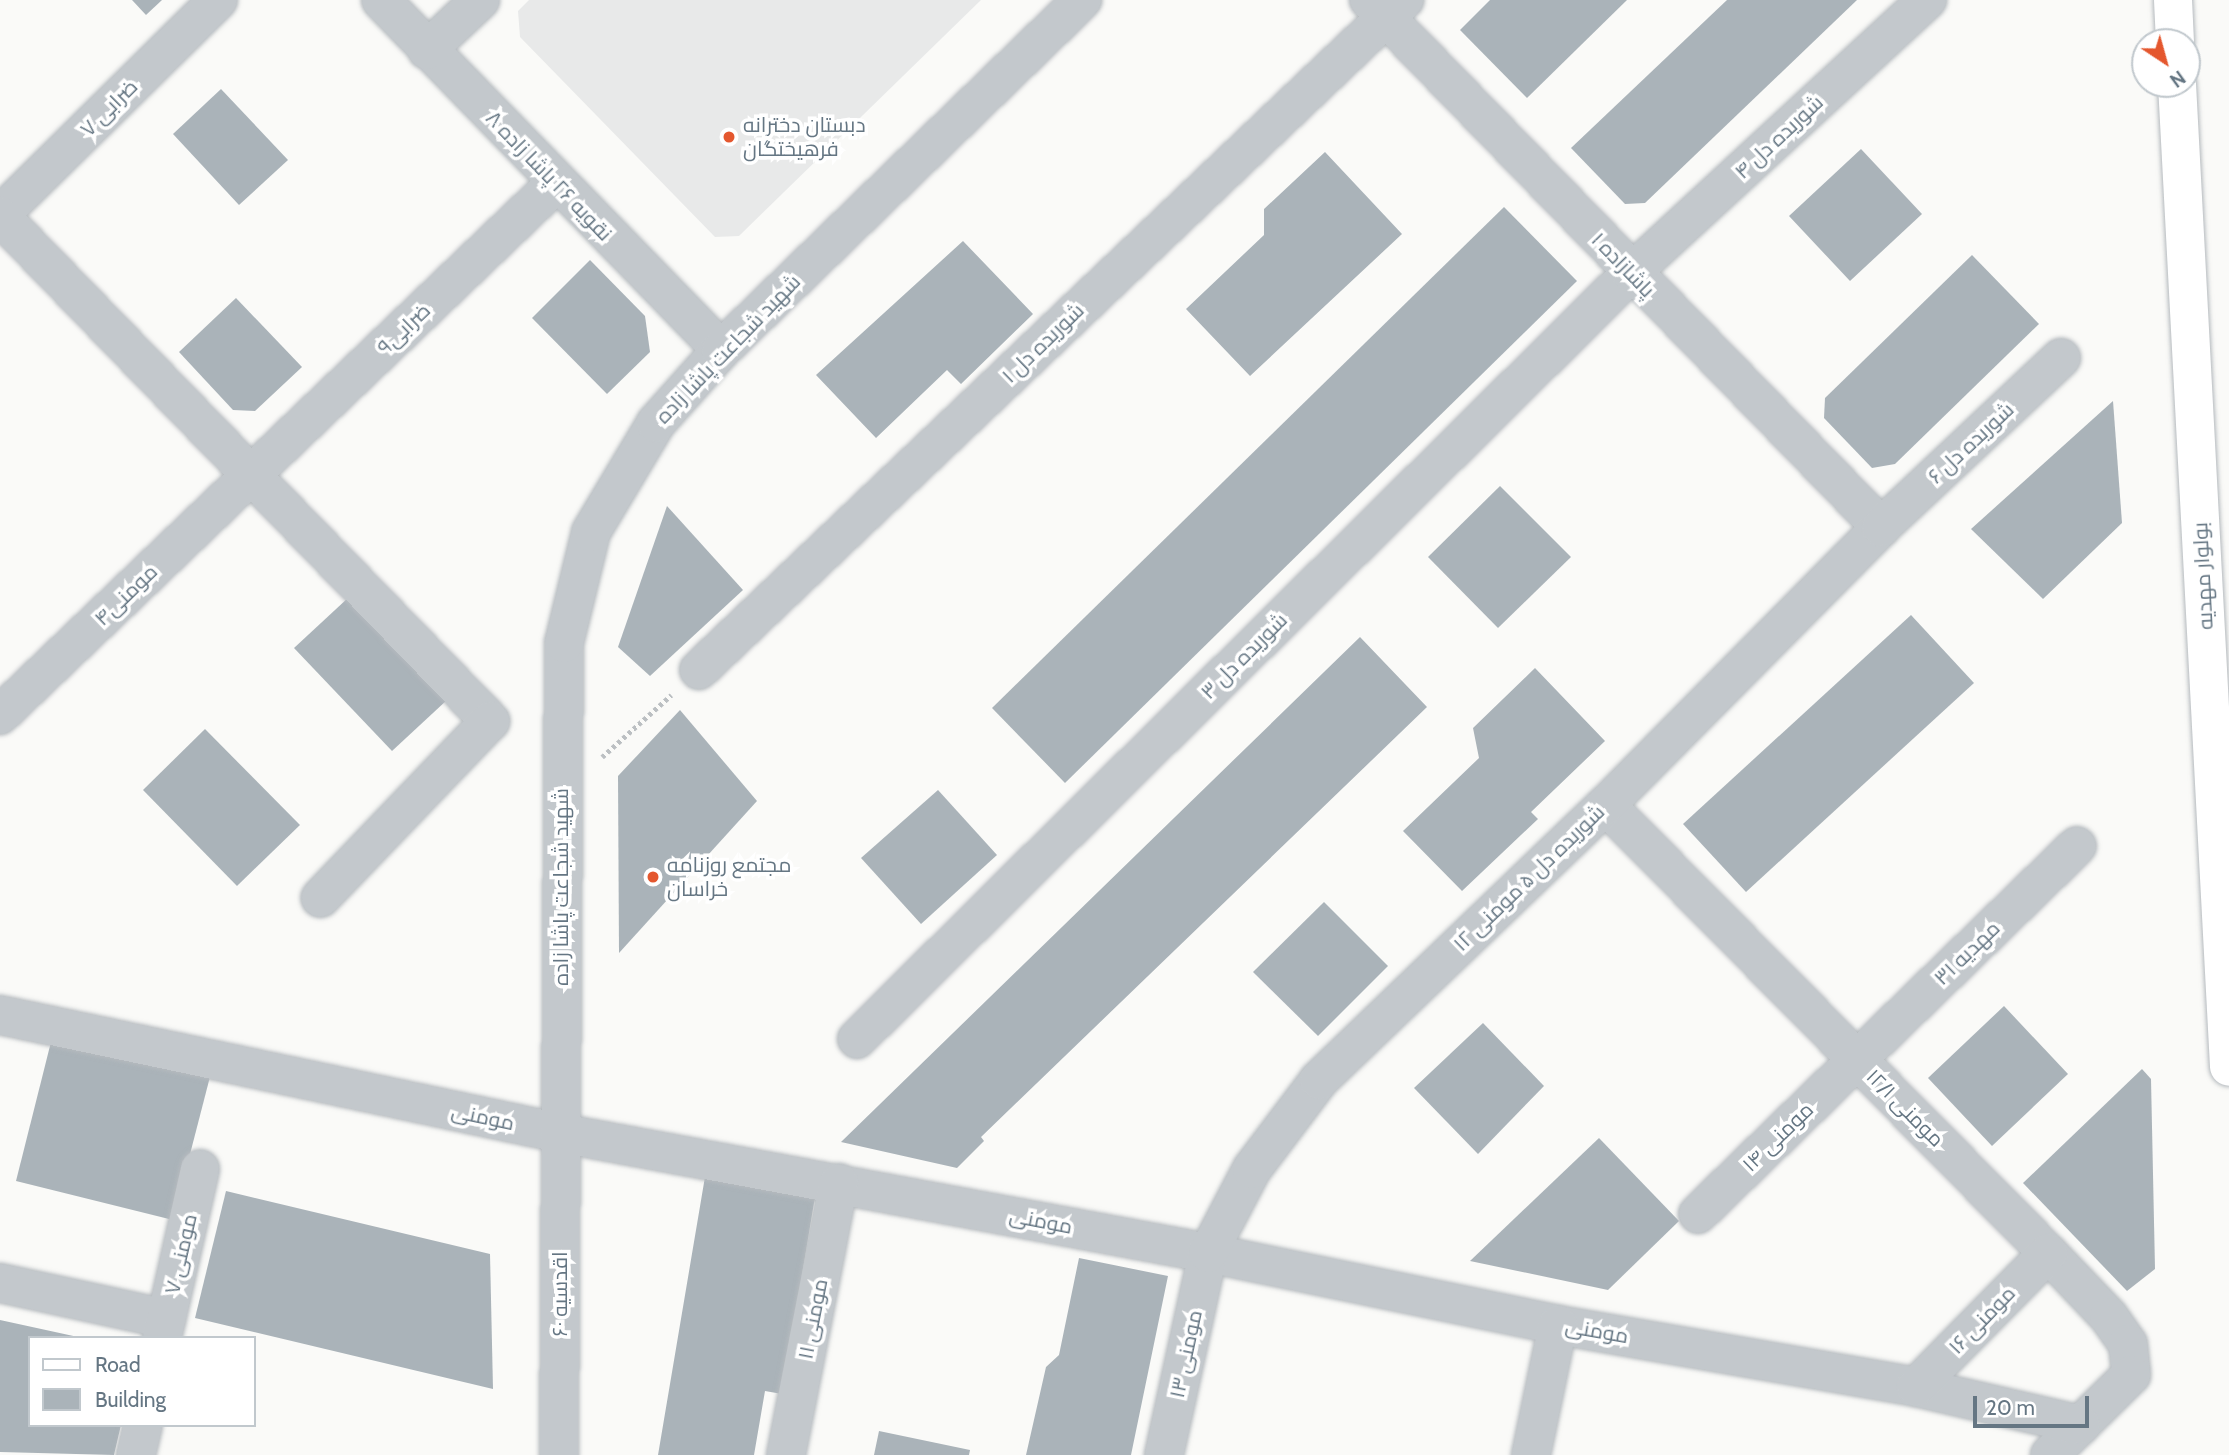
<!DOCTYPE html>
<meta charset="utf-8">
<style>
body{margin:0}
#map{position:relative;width:2229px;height:1455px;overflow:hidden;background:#fafaf8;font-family:Cabin,Cairo,sans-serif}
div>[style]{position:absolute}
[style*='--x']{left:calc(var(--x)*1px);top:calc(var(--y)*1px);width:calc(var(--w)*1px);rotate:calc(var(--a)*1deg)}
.built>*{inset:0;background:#e8e9e9}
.building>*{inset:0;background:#aab3b9}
.path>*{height:4.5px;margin-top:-2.25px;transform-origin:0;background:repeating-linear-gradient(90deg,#bbbfc2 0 3.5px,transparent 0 7px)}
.roads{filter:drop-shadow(0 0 2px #b5babe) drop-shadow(0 0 2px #b5babe)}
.minor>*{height:38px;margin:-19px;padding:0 19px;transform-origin:19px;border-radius:19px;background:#c3c8cc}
.major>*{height:38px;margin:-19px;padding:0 19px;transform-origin:19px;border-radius:19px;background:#fff}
.dots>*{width:19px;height:19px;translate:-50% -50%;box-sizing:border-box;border:4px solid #fff;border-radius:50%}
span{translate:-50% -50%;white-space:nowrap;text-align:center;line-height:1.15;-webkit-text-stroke:7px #fff;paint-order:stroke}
.street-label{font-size:21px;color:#657683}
.poi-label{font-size:21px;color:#657683}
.left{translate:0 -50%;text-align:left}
.legend{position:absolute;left:28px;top:1336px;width:228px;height:91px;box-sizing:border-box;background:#fff;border:2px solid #c1c8cd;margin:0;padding:9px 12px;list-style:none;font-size:21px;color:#657683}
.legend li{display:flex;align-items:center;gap:14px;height:35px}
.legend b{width:35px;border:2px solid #c1c8cd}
.north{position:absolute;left:2131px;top:28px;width:70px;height:70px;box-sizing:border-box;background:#fff;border:2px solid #c1c8cd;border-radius:50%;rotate:144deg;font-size:19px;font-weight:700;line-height:28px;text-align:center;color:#657683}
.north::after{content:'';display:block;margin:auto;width:24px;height:32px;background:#e4572e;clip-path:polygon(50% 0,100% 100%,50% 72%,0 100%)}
.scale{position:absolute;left:1973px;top:1396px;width:116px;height:32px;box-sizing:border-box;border:4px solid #657683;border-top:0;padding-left:9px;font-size:21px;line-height:24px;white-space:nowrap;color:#657683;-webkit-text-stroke:5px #fff;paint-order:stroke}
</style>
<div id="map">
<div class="built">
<i style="clip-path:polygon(529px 0,981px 0,739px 236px,715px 237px,520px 37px,518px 11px)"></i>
</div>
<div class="building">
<i style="clip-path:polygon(132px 0,162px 0,146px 15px)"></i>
<i style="clip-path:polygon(1490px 0,1627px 0,1527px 98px,1460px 30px)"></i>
<i style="clip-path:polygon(1727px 0,1857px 0,1645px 203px,1625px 204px,1571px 148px)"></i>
<i style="clip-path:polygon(221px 89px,288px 160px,239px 205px,173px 134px)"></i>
<i style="clip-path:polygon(1861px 149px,1922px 214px,1850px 281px,1789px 216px)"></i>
<i style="clip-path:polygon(1325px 152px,1402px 234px,1250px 376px,1186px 309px,1264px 235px,1264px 209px)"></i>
<i style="clip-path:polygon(1504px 207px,1577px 281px,1065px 783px,992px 708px)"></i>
<i style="clip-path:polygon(963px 241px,1033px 314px,961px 384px,947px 370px,876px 438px,816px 375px)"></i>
<i style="clip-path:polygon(1972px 255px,2039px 324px,1895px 464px,1872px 468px,1824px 418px,1825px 398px)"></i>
<i style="clip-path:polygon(590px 260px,645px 316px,650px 352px,607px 394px,532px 318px)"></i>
<i style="clip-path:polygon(236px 298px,302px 367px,255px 411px,233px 410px,179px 352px)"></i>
<i style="clip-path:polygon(2113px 401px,2122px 523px,2043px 599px,1971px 529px)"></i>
<i style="clip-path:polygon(1500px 486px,1571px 557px,1498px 628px,1428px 557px)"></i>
<i style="clip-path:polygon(667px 506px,743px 590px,650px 676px,618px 647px)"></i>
<i style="clip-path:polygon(349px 597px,447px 700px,392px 751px,294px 648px)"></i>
<i style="clip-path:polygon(1911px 615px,1974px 683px,1746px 892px,1683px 824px)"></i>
<i style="clip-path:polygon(1360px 637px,1427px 707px,981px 1137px,984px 1141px,957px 1168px,841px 1142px)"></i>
<i style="clip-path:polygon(1535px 668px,1605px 741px,1531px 812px,1538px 819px,1462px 891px,1403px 831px,1479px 758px,1473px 728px)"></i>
<i style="clip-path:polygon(680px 710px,757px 801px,619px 953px,618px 776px)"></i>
<i style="clip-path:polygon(205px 729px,300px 825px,237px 886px,143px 790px)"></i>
<i style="clip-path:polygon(938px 790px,997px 855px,921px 924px,861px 858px)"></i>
<i style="clip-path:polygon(1324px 902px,1388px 966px,1318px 1036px,1253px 972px)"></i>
<i style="clip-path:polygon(2004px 1006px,2068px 1074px,1992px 1146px,1928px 1078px)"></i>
<i style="clip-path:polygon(1483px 1023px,1544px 1086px,1478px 1154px,1414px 1088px)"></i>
<i style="clip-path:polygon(54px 1030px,212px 1069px,173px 1220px,16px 1181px)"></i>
<i style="clip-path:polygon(2142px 1069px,2151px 1079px,2155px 1269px,2127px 1291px,2023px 1183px)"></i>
<i style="clip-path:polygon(1599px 1138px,1679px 1221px,1608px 1290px,1470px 1261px)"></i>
<i style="clip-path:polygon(708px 1159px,815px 1197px,782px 1394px,765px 1391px,754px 1455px,658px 1455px)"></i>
<i style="clip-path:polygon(226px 1191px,490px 1254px,493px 1389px,195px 1318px)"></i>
<i style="clip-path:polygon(1079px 1258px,1168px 1276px,1131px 1455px,1026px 1455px,1046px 1367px,1059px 1355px)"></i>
<i style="clip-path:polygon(0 1320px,78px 1337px,30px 1338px,30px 1425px,121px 1425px,114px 1455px,0 1452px)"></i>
<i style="clip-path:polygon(879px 1431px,970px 1450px,969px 1455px,874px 1455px)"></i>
</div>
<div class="path">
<i style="--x:602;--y:757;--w:93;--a:-41.9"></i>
</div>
<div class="roads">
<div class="minor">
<i style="--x:381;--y:0;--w:488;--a:45.8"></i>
<i style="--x:1369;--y:0;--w:735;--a:45.83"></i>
<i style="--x:427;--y:50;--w:73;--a:-43.3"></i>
<i style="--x:0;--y:215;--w:306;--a:-44.6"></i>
<i style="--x:0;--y:216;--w:704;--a:45.86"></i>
<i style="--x:490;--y:721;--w:245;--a:133.8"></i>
<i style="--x:699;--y:670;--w:973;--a:-43.54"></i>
<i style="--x:0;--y:715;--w:768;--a:-43.73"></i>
<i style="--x:1606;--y:805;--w:629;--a:45.39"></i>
<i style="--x:2048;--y:1253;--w:88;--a:46.4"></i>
<i style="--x:2109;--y:1317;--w:33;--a:55"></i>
<i style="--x:2128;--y:1344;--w:31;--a:84"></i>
<i style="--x:2131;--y:1375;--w:114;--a:135.4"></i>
<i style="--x:0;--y:1015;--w:572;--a:11.9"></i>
<i style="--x:560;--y:1133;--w:659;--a:10.49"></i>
<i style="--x:1208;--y:1253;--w:357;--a:11.6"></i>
<i style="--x:1558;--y:1325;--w:363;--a:9.8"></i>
<i style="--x:1916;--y:1387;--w:169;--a:13"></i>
<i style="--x:857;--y:1039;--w:1089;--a:-44.7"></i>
<i style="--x:1631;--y:273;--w:403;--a:-42.7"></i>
<i style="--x:1698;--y:1214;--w:528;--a:-44.16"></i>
<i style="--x:0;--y:1283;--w:170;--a:12.2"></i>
<i style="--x:162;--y:1338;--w:173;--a:-77.3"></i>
<i style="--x:1916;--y:1387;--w:188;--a:-45.4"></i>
<i style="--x:136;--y:1455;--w:31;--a:-77"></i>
<i style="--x:559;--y:1455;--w:812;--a:-89.65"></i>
<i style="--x:564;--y:643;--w:114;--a:-76.3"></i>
<i style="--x:591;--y:532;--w:127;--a:-59.2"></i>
<i style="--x:656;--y:423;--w:98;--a:-48.3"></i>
<i style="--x:721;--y:350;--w:503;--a:-44.11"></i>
<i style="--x:786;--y:1455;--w:277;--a:-79"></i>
<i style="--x:1164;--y:1455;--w:207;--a:-77.7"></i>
<i style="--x:1208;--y:1253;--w:95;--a:-62.4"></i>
<i style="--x:1252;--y:1169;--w:111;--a:-53"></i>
<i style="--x:1319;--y:1080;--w:397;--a:-43.8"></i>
<i style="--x:1606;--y:805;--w:391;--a:-45.3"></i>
<i style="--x:1881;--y:527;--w:247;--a:-43.2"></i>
<i style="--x:1531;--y:1455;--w:133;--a:-78.3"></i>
</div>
<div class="major">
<i style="--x:2173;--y:0;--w:42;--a:87.3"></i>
<i style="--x:2177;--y:84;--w:984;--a:86.97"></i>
</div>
</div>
<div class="dots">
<i style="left:729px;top:137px;background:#e4572e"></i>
<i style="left:653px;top:877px;background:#e4572e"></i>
</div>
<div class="street-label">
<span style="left:109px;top:108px;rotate:-45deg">ضرابی ۷</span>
<span style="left:1779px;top:137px;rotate:-43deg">شوریده دل ۴</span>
<span style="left:549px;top:176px;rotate:46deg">نقویه ۲۶ پاشا زاده ۸</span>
<span style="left:1623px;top:265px;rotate:46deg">پاشازاده ۱</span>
<span style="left:404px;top:329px;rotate:-44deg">ضرابی۹</span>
<span style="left:1043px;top:343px;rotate:-44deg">شوریده دل ۱</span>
<span style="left:728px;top:349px;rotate:-46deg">شهید شجاعت پاشا زاده</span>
<span style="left:1971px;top:443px;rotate:-43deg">شوریده دل ۶</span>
<span style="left:2203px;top:576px;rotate:-93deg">بولوار مهدیه</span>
<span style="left:126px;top:595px;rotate:-44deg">مومنی۴</span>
<span style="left:1244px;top:656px;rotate:-45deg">شوریده دل ۳</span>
<span style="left:1529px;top:878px;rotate:-44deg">شوریده دل ۵ مومنی ۱۲</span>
<span style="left:561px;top:887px;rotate:-90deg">شهید شجاعت پاشا زاده</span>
<span style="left:1967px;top:953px;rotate:-44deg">مهدیه ۳۱</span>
<span style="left:1905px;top:1108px;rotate:45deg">مومنی ۱۲/۱</span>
<span style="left:483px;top:1117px;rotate:12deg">مومنی</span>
<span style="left:1778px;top:1137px;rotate:-44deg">مومنی ۱۴</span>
<span style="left:1041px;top:1221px;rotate:11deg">مومنی</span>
<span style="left:181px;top:1254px;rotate:-77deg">مومنی ۷</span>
<span style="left:560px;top:1294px;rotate:-90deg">اقدسیه ۶۰</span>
<span style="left:813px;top:1319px;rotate:-79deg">مومنی ۱۱</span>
<span style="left:1982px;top:1320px;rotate:-46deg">مومنی ۱۶</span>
<span style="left:1597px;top:1331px;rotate:10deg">مومنی</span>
<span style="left:1186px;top:1354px;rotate:-78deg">مومنی ۱۳</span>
</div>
<div class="poi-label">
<span class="left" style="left:743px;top:137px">دبستان دخترانه<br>فرهیختگان</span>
<span class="left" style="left:667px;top:877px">مجتمع روزنامه<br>خراسان</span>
</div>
<ul class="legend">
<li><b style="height:9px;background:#fff"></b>Road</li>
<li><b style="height:19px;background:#aab3b9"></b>Building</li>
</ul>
<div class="north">N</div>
<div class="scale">20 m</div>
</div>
